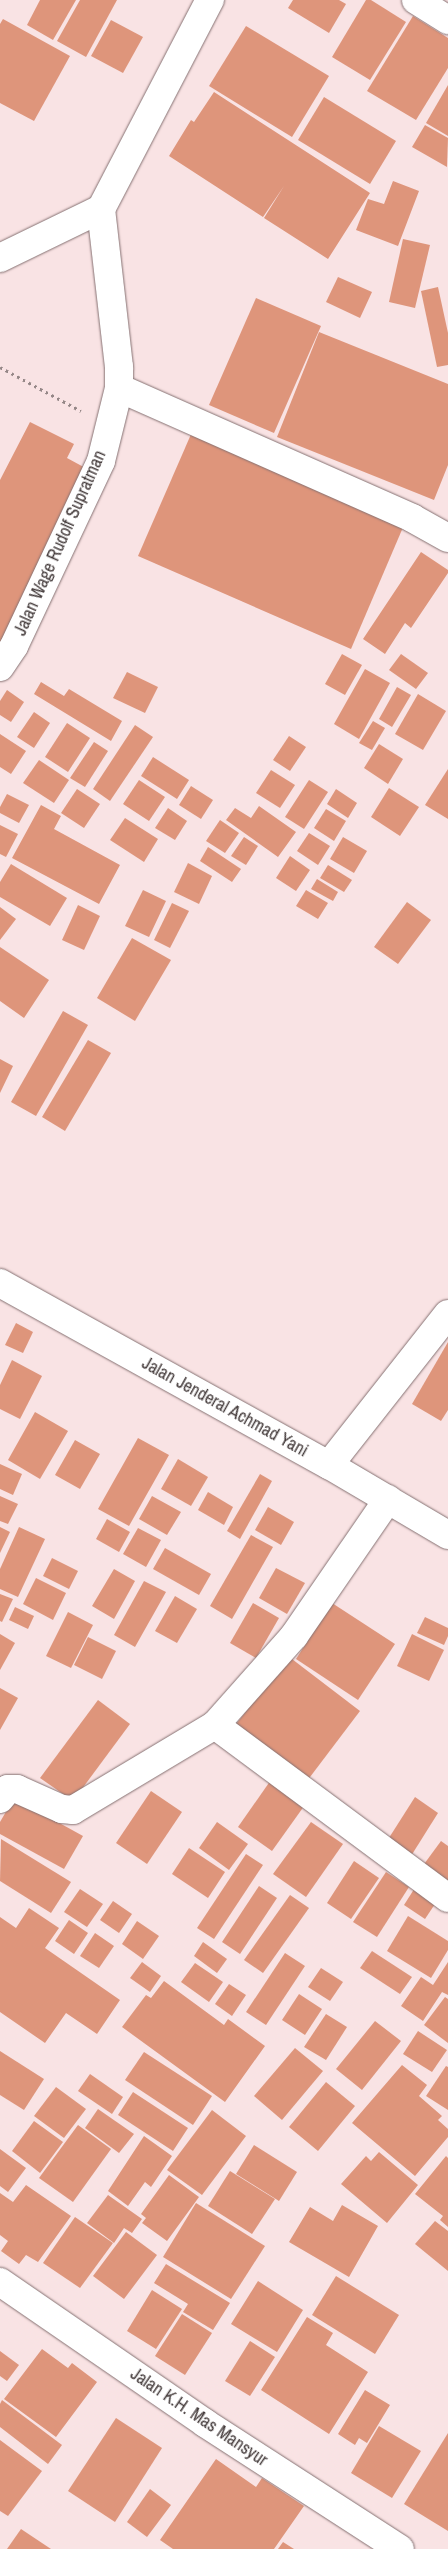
<!DOCTYPE html>
<style>
body{margin:0}
#map{position:relative;width:448px;height:2549px;overflow:hidden;background:#f9e3e4;font-family:"Archivo Narrow",sans-serif}
div>[style]{position:absolute}
[style*='--x']{left:calc(var(--x)*1px);top:calc(var(--y)*1px);width:calc(var(--w)*1px);rotate:calc(var(--a)*1deg)}
.building>*{inset:0;background:#de957b}
.path>*{height:3px;margin-top:-1.5px;transform-origin:0;background:repeating-linear-gradient(90deg,#958787 0 2.5px,transparent 0 6.5px)}
.roads{filter:drop-shadow(0 0 1px #857172) drop-shadow(0 0 1px #857172)}
.street>*{height:28px;margin:-14px;padding:0 14px;transform-origin:14px;border-radius:14px;background:#fff}
.secondary>*{height:28px;margin:-14px;padding:0 14px;transform-origin:14px;border-radius:14px;background:#fff}
span{translate:-50% -50%;white-space:nowrap;text-align:center;line-height:1.15;-webkit-text-stroke:4px #fff;paint-order:stroke}
.street-label{font-size:18px;color:#433a3a}
</style>
<div id="map">
<div class="building">
<i style="clip-path:polygon(40px 0,76px 0,53px 40px,27px 25px)"></i>
<i style="clip-path:polygon(80px 0,117px 0,86px 57px,57px 41px)"></i>
<i style="clip-path:polygon(293px 0,339px 0,346px 4px,329px 33px,288px 8px)"></i>
<i style="clip-path:polygon(366px 0,371px 0,406px 22px,370px 80px,332px 57px)"></i>
<i style="clip-path:polygon(413px 16px,448px 38px,448px 68px,416px 120px,367px 91px)"></i>
<i style="clip-path:polygon(3px 19px,70px 56px,34px 121px,0 103px,0 24px)"></i>
<i style="clip-path:polygon(111px 20px,143px 37px,123px 73px,91px 56px)"></i>
<i style="clip-path:polygon(246px 26px,329px 76px,292px 137px,209px 86px)"></i>
<i style="clip-path:polygon(448px 85px,448px 136px,426px 123px)"></i>
<i style="clip-path:polygon(214px 92px,370px 193px,328px 259px,264px 218px,284px 186px,263px 217px,169px 156px,191px 120px,194px 122px)"></i>
<i style="clip-path:polygon(324px 97px,396px 141px,370px 184px,298px 140px)"></i>
<i style="clip-path:polygon(425px 125px,448px 138px,447px 167px,412px 147px)"></i>
<i style="clip-path:polygon(393px 181px,419px 191px,398px 246px,356px 230px,368px 199px,384px 204px)"></i>
<i style="clip-path:polygon(403px 239px,430px 245px,415px 308px,389px 302px)"></i>
<i style="clip-path:polygon(338px 277px,372px 292px,360px 318px,326px 302px)"></i>
<i style="clip-path:polygon(438px 287px,448px 333px,448px 365px,437px 367px,421px 291px)"></i>
<i style="clip-path:polygon(256px 298px,321px 326px,274px 433px,209px 405px)"></i>
<i style="clip-path:polygon(319px 332px,448px 384px,448px 465px,434px 500px,277px 437px)"></i>
<i style="clip-path:polygon(30px 422px,74px 444px,67px 458px,91px 471px,0 647px,0 480px)"></i>
<i style="clip-path:polygon(192px 432px,404px 525px,351px 649px,138px 556px)"></i>
<i style="clip-path:polygon(421px 552px,448px 570px,448px 573px,411px 628px,405px 623px,385px 654px,363px 639px)"></i>
<i style="clip-path:polygon(342px 654px,362px 665px,345px 695px,325px 684px)"></i>
<i style="clip-path:polygon(401px 654px,428px 673px,416px 689px,389px 670px)"></i>
<i style="clip-path:polygon(365px 669px,390px 683px,359px 739px,334px 724px)"></i>
<i style="clip-path:polygon(127px 672px,158px 687px,145px 713px,113px 698px)"></i>
<i style="clip-path:polygon(41px 682px,64px 696px,69px 689px,122px 721px,111px 741px,34px 694px)"></i>
<i style="clip-path:polygon(397px 687px,411px 695px,392px 727px,379px 719px)"></i>
<i style="clip-path:polygon(7px 690px,24px 702px,11px 722px,0 715px,0 701px)"></i>
<i style="clip-path:polygon(418px 694px,446px 711px,423px 750px,395px 734px)"></i>
<i style="clip-path:polygon(34px 712px,50px 723px,34px 748px,17px 737px)"></i>
<i style="clip-path:polygon(373px 721px,385px 728px,372px 750px,359px 743px)"></i>
<i style="clip-path:polygon(67px 723px,90px 738px,68px 772px,45px 757px)"></i>
<i style="clip-path:polygon(135px 725px,153px 737px,110px 801px,93px 789px)"></i>
<i style="clip-path:polygon(0 734px,26px 751px,11px 774px,0 767px)"></i>
<i style="clip-path:polygon(289px 736px,306px 747px,290px 771px,273px 760px)"></i>
<i style="clip-path:polygon(94px 742px,108px 751px,85px 787px,70px 778px)"></i>
<i style="clip-path:polygon(379px 744px,403px 759px,388px 784px,364px 768px)"></i>
<i style="clip-path:polygon(153px 757px,189px 780px,177px 799px,141px 776px)"></i>
<i style="clip-path:polygon(39px 760px,69px 780px,54px 803px,23px 783px)"></i>
<i style="clip-path:polygon(448px 769px,448px 819px,425px 805px)"></i>
<i style="clip-path:polygon(271px 770px,295px 785px,280px 808px,256px 793px)"></i>
<i style="clip-path:polygon(139px 780px,165px 797px,149px 821px,123px 804px)"></i>
<i style="clip-path:polygon(309px 780px,328px 792px,304px 829px,285px 817px)"></i>
<i style="clip-path:polygon(191px 786px,213px 800px,201px 819px,179px 805px)"></i>
<i style="clip-path:polygon(389px 788px,419px 807px,400px 836px,371px 817px)"></i>
<i style="clip-path:polygon(77px 789px,100px 804px,84px 828px,61px 813px)"></i>
<i style="clip-path:polygon(336px 789px,357px 803px,348px 818px,327px 804px)"></i>
<i style="clip-path:polygon(7px 794px,29px 805px,19px 823px,0 813px,0 807px)"></i>
<i style="clip-path:polygon(41px 805px,61px 816px,54px 829px,120px 865px,99px 904px,12px 858px)"></i>
<i style="clip-path:polygon(259px 806px,296px 832px,278px 857px,226px 820px,235px 808px,251px 818px)"></i>
<i style="clip-path:polygon(168px 808px,187px 821px,175px 840px,155px 828px)"></i>
<i style="clip-path:polygon(326px 809px,346px 821px,334px 841px,314px 828px)"></i>
<i style="clip-path:polygon(125px 818px,158px 839px,144px 862px,110px 840px)"></i>
<i style="clip-path:polygon(220px 820px,239px 833px,225px 853px,206px 841px)"></i>
<i style="clip-path:polygon(0 825px,18px 834px,6px 857px,0 854px)"></i>
<i style="clip-path:polygon(309px 833px,330px 846px,318px 865px,297px 851px)"></i>
<i style="clip-path:polygon(244px 837px,258px 846px,246px 865px,231px 856px)"></i>
<i style="clip-path:polygon(343px 837px,367px 851px,354px 873px,330px 859px)"></i>
<i style="clip-path:polygon(208px 847px,241px 869px,232px 882px,200px 861px)"></i>
<i style="clip-path:polygon(290px 856px,310px 870px,296px 891px,276px 878px)"></i>
<i style="clip-path:polygon(188px 863px,212px 876px,199px 904px,174px 892px)"></i>
<i style="clip-path:polygon(11px 864px,67px 898px,50px 926px,0 897px,0 882px)"></i>
<i style="clip-path:polygon(328px 865px,352px 880px,344px 892px,320px 878px)"></i>
<i style="clip-path:polygon(317px 879px,338px 892px,333px 901px,311px 889px)"></i>
<i style="clip-path:polygon(143px 890px,166px 901px,149px 937px,125px 926px)"></i>
<i style="clip-path:polygon(306px 890px,328px 903px,318px 919px,296px 906px)"></i>
<i style="clip-path:polygon(407px 902px,431px 920px,398px 964px,374px 947px)"></i>
<i style="clip-path:polygon(172px 903px,189px 911px,170px 948px,154px 940px)"></i>
<i style="clip-path:polygon(78px 905px,100px 916px,84px 950px,62px 940px)"></i>
<i style="clip-path:polygon(0 907px,16px 919px,0 940px)"></i>
<i style="clip-path:polygon(132px 938px,171px 960px,135px 1021px,97px 998px)"></i>
<i style="clip-path:polygon(0 947px,49px 980px,24px 1018px,0 1001px)"></i>
<i style="clip-path:polygon(63px 1011px,88px 1025px,36px 1116px,11px 1102px)"></i>
<i style="clip-path:polygon(88px 1040px,111px 1053px,65px 1131px,42px 1117px)"></i>
<i style="clip-path:polygon(0 1059px,13px 1066px,0 1093px)"></i>
<i style="clip-path:polygon(16px 1323px,33px 1332px,23px 1353px,5px 1345px)"></i>
<i style="clip-path:polygon(448px 1342px,448px 1410px,441px 1421px,412px 1404px)"></i>
<i style="clip-path:polygon(12px 1360px,42px 1376px,20px 1419px,0 1409px,0 1385px)"></i>
<i style="clip-path:polygon(35px 1412px,68px 1431px,40px 1479px,8px 1460px)"></i>
<i style="clip-path:polygon(138px 1438px,169px 1455px,129px 1526px,98px 1509px)"></i>
<i style="clip-path:polygon(75px 1440px,100px 1454px,80px 1489px,55px 1475px)"></i>
<i style="clip-path:polygon(178px 1459px,208px 1477px,191px 1506px,161px 1489px)"></i>
<i style="clip-path:polygon(0 1464px,22px 1474px,13px 1495px,0 1489px)"></i>
<i style="clip-path:polygon(260px 1474px,272px 1481px,240px 1539px,227px 1531px)"></i>
<i style="clip-path:polygon(208px 1492px,233px 1507px,224px 1525px,198px 1510px)"></i>
<i style="clip-path:polygon(0 1496px,18px 1504px,8px 1524px,0 1521px)"></i>
<i style="clip-path:polygon(152px 1496px,181px 1512px,167px 1535px,139px 1519px)"></i>
<i style="clip-path:polygon(268px 1507px,294px 1522px,281px 1545px,255px 1530px)"></i>
<i style="clip-path:polygon(107px 1519px,130px 1532px,119px 1552px,96px 1539px)"></i>
<i style="clip-path:polygon(0 1527px,10px 1532px,0 1553px)"></i>
<i style="clip-path:polygon(19px 1527px,45px 1539px,18px 1597px,0 1589px,0 1569px)"></i>
<i style="clip-path:polygon(138px 1528px,161px 1540px,146px 1567px,123px 1554px)"></i>
<i style="clip-path:polygon(251px 1535px,273px 1547px,232px 1619px,210px 1606px)"></i>
<i style="clip-path:polygon(165px 1548px,211px 1574px,199px 1595px,153px 1569px)"></i>
<i style="clip-path:polygon(52px 1558px,78px 1571px,69px 1589px,43px 1576px)"></i>
<i style="clip-path:polygon(276px 1568px,305px 1583px,287px 1614px,259px 1598px)"></i>
<i style="clip-path:polygon(114px 1569px,135px 1581px,114px 1619px,92px 1606px)"></i>
<i style="clip-path:polygon(36px 1578px,66px 1593px,53px 1620px,23px 1604px)"></i>
<i style="clip-path:polygon(144px 1581px,166px 1592px,135px 1647px,114px 1635px)"></i>
<i style="clip-path:polygon(0 1594px,13px 1599px,2px 1622px,0 1621px)"></i>
<i style="clip-path:polygon(175px 1596px,197px 1609px,177px 1643px,155px 1631px)"></i>
<i style="clip-path:polygon(253px 1603px,279px 1618px,256px 1658px,230px 1643px)"></i>
<i style="clip-path:polygon(332px 1603px,395px 1644px,358px 1700px,296px 1659px)"></i>
<i style="clip-path:polygon(15px 1607px,34px 1616px,28px 1629px,9px 1620px)"></i>
<i style="clip-path:polygon(68px 1612px,93px 1625px,71px 1668px,46px 1656px)"></i>
<i style="clip-path:polygon(425px 1617px,448px 1628px,448px 1636px,444px 1645px,417px 1633px)"></i>
<i style="clip-path:polygon(0 1634px,15px 1643px,0 1670px)"></i>
<i style="clip-path:polygon(412px 1634px,444px 1650px,429px 1681px,397px 1666px)"></i>
<i style="clip-path:polygon(88px 1637px,116px 1651px,102px 1679px,74px 1665px)"></i>
<i style="clip-path:polygon(288px 1656px,360px 1711px,307px 1781px,234px 1727px)"></i>
<i style="clip-path:polygon(0 1688px,18px 1698px,0 1730px)"></i>
<i style="clip-path:polygon(98px 1700px,130px 1724px,73px 1801px,40px 1778px)"></i>
<i style="clip-path:polygon(273px 1777px,307px 1802px,272px 1851px,238px 1827px)"></i>
<i style="clip-path:polygon(151px 1791px,182px 1812px,147px 1864px,116px 1843px)"></i>
<i style="clip-path:polygon(415px 1797px,438px 1813px,411px 1856px,387px 1841px)"></i>
<i style="clip-path:polygon(14px 1798px,83px 1836px,64px 1869px,0 1834px,0 1822px)"></i>
<i style="clip-path:polygon(217px 1822px,248px 1844px,229px 1870px,199px 1848px)"></i>
<i style="clip-path:polygon(311px 1822px,343px 1844px,306px 1897px,273px 1874px)"></i>
<i style="clip-path:polygon(1px 1839px,71px 1882px,51px 1913px,0 1881px)"></i>
<i style="clip-path:polygon(441px 1841px,448px 1846px,448px 1891px,419px 1871px)"></i>
<i style="clip-path:polygon(189px 1848px,225px 1872px,208px 1898px,172px 1874px)"></i>
<i style="clip-path:polygon(246px 1854px,263px 1865px,214px 1939px,197px 1928px)"></i>
<i style="clip-path:polygon(354px 1861px,379px 1878px,351px 1919px,327px 1903px)"></i>
<i style="clip-path:polygon(386px 1872px,409px 1887px,377px 1937px,353px 1922px)"></i>
<i style="clip-path:polygon(418px 1883px,439px 1898px,425px 1919px,404px 1905px)"></i>
<i style="clip-path:polygon(259px 1886px,277px 1898px,240px 1954px,222px 1942px)"></i>
<i style="clip-path:polygon(80px 1889px,103px 1904px,87px 1927px,64px 1912px)"></i>
<i style="clip-path:polygon(290px 1895px,309px 1908px,263px 1973px,244px 1960px)"></i>
<i style="clip-path:polygon(113px 1901px,132px 1914px,119px 1933px,100px 1920px)"></i>
<i style="clip-path:polygon(29px 1908px,59px 1928px,45px 1948px,120px 2000px,97px 2034px,66px 2013px,45px 2043px,0 2012px,0 1917px,16px 1928px)"></i>
<i style="clip-path:polygon(408px 1916px,448px 1941px,448px 1950px,431px 1978px,387px 1951px)"></i>
<i style="clip-path:polygon(69px 1920px,88px 1933px,74px 1954px,55px 1941px)"></i>
<i style="clip-path:polygon(137px 1921px,159px 1936px,143px 1959px,122px 1944px)"></i>
<i style="clip-path:polygon(95px 1933px,114px 1946px,99px 1968px,80px 1956px)"></i>
<i style="clip-path:polygon(203px 1942px,227px 1959px,217px 1973px,194px 1956px)"></i>
<i style="clip-path:polygon(372px 1951px,412px 1977px,400px 1994px,360px 1968px)"></i>
<i style="clip-path:polygon(285px 1953px,305px 1966px,266px 2025px,246px 2012px)"></i>
<i style="clip-path:polygon(142px 1962px,161px 1976px,150px 1992px,130px 1978px)"></i>
<i style="clip-path:polygon(448px 1962px,448px 1995px,442px 1992px,423px 2021px,401px 2006px,421px 1977px,433px 1985px)"></i>
<i style="clip-path:polygon(195px 1963px,223px 1982px,209px 2002px,181px 1982px)"></i>
<i style="clip-path:polygon(321px 1968px,343px 1982px,330px 2001px,308px 1987px)"></i>
<i style="clip-path:polygon(164px 1981px,224px 2025px,228px 2019px,265px 2046px,225px 2102px,122px 2027px,146px 1995px,151px 1998px)"></i>
<i style="clip-path:polygon(229px 1984px,246px 1995px,232px 2016px,215px 2004px)"></i>
<i style="clip-path:polygon(299px 1994px,322px 2009px,305px 2035px,282px 2020px)"></i>
<i style="clip-path:polygon(445px 1997px,448px 1999px,448px 2043px,424px 2025px)"></i>
<i style="clip-path:polygon(326px 2014px,347px 2027px,326px 2060px,304px 2047px)"></i>
<i style="clip-path:polygon(375px 2021px,401px 2041px,362px 2090px,336px 2069px)"></i>
<i style="clip-path:polygon(418px 2031px,447px 2050px,432px 2072px,403px 2054px)"></i>
<i style="clip-path:polygon(295px 2048px,323px 2071px,282px 2120px,254px 2096px)"></i>
<i style="clip-path:polygon(0 2051px,44px 2079px,24px 2110px,0 2095px)"></i>
<i style="clip-path:polygon(144px 2052px,212px 2096px,193px 2125px,125px 2080px)"></i>
<i style="clip-path:polygon(402px 2065px,427px 2085px,419px 2096px,442px 2116px,438px 2120px,448px 2129px,448px 2137px,415px 2176px,352px 2123px)"></i>
<i style="clip-path:polygon(446px 2066px,448px 2067px,448px 2110px,426px 2096px)"></i>
<i style="clip-path:polygon(90px 2074px,123px 2097px,112px 2114px,78px 2091px)"></i>
<i style="clip-path:polygon(326px 2082px,355px 2106px,318px 2151px,289px 2127px)"></i>
<i style="clip-path:polygon(56px 2087px,86px 2109px,64px 2138px,34px 2116px)"></i>
<i style="clip-path:polygon(133px 2092px,188px 2128px,173px 2151px,118px 2115px)"></i>
<i style="clip-path:polygon(98px 2109px,134px 2134px,119px 2153px,85px 2128px)"></i>
<i style="clip-path:polygon(212px 2110px,246px 2136px,202px 2195px,167px 2170px)"></i>
<i style="clip-path:polygon(34px 2121px,63px 2142px,40px 2173px,12px 2151px)"></i>
<i style="clip-path:polygon(78px 2125px,111px 2149px,73px 2202px,39px 2178px)"></i>
<i style="clip-path:polygon(144px 2136px,172px 2156px,151px 2187px,145px 2182px,128px 2206px,108px 2191px)"></i>
<i style="clip-path:polygon(254px 2145px,297px 2172px,279px 2201px,236px 2174px)"></i>
<i style="clip-path:polygon(0 2149px,26px 2168px,8px 2192px,0 2186px)"></i>
<i style="clip-path:polygon(379px 2152px,418px 2185px,387px 2223px,341px 2184px,366px 2156px,371px 2161px)"></i>
<i style="clip-path:polygon(446px 2156px,448px 2158px,448px 2227px,440px 2220px,443px 2216px,415px 2194px)"></i>
<i style="clip-path:polygon(230px 2171px,275px 2199px,252px 2234px,208px 2206px)"></i>
<i style="clip-path:polygon(169px 2175px,199px 2197px,167px 2241px,142px 2223px,146px 2218px,141px 2214px)"></i>
<i style="clip-path:polygon(26px 2185px,71px 2216px,38px 2262px,26px 2255px,19px 2264px,1px 2251px,8px 2241px,0 2235px,0 2193px,13px 2202px)"></i>
<i style="clip-path:polygon(108px 2195px,142px 2219px,132px 2233px,124px 2228px,114px 2243px,87px 2223px)"></i>
<i style="clip-path:polygon(196px 2203px,265px 2246px,231px 2299px,163px 2257px)"></i>
<i style="clip-path:polygon(342px 2205px,378px 2226px,349px 2277px,289px 2242px,310px 2207px,333px 2221px)"></i>
<i style="clip-path:polygon(75px 2217px,113px 2243px,80px 2288px,43px 2263px)"></i>
<i style="clip-path:polygon(435px 2221px,448px 2231px,448px 2271px,415px 2244px)"></i>
<i style="clip-path:polygon(126px 2232px,157px 2255px,124px 2299px,93px 2276px)"></i>
<i style="clip-path:polygon(166px 2264px,230px 2303px,213px 2330px,183px 2312px,188px 2304px,154px 2283px)"></i>
<i style="clip-path:polygon(336px 2276px,399px 2315px,375px 2354px,312px 2315px)"></i>
<i style="clip-path:polygon(258px 2281px,303px 2310px,277px 2352px,231px 2324px)"></i>
<i style="clip-path:polygon(152px 2290px,182px 2309px,156px 2349px,127px 2331px)"></i>
<i style="clip-path:polygon(182px 2314px,212px 2333px,185px 2375px,155px 2356px)"></i>
<i style="clip-path:polygon(307px 2317px,333px 2333px,326px 2345px,368px 2372px,329px 2434px,261px 2390px)"></i>
<i style="clip-path:polygon(250px 2341px,275px 2357px,250px 2396px,225px 2381px)"></i>
<i style="clip-path:polygon(42px 2349px,68px 2368px,72px 2363px,97px 2382px,56px 2437px,4px 2399px)"></i>
<i style="clip-path:polygon(0 2351px,19px 2365px,7px 2381px,0 2376px)"></i>
<i style="clip-path:polygon(365px 2390px,390px 2405px,367px 2443px,359px 2438px,355px 2445px,338px 2434px)"></i>
<i style="clip-path:polygon(2px 2400px,62px 2445px,48px 2464px,0 2427px,0 2404px)"></i>
<i style="clip-path:polygon(116px 2418px,162px 2448px,115px 2522px,68px 2491px)"></i>
<i style="clip-path:polygon(379px 2426px,421px 2451px,392px 2498px,351px 2473px)"></i>
<i style="clip-path:polygon(448px 2433px,448px 2531px,404px 2504px)"></i>
<i style="clip-path:polygon(0 2440px,42px 2471px,8px 2516px,0 2511px)"></i>
<i style="clip-path:polygon(216px 2459px,256px 2487px,262px 2478px,304px 2506px,274px 2549px,173px 2549px,160px 2540px)"></i>
<i style="clip-path:polygon(150px 2489px,171px 2505px,147px 2537px,127px 2522px)"></i>
<i style="clip-path:polygon(21px 2529px,51px 2549px,7px 2549px)"></i>
<i style="clip-path:polygon(283px 2542px,294px 2549px,278px 2549px)"></i>
</div>
<div class="path">
<i style="--x:0;--y:367;--w:92;--a:28.5"></i>
</div>
<div class="roads">
<div class="street">
<i style="--x:416;--y:0;--w:38;--a:32"></i>
<i style="--x:119;--y:388;--w:321;--a:23.9"></i>
<i style="--x:412;--y:518;--w:41;--a:29.1"></i>
<i style="--x:215;--y:1725;--w:290;--a:36.6"></i>
<i style="--x:0;--y:1799;--w:13;--a:-51"></i>
<i style="--x:8;--y:1789;--w:9;--a:0"></i>
<i style="--x:17;--y:1789;--w:49;--a:24"></i>
<i style="--x:62;--y:1809;--w:11;--a:5"></i>
<i style="--x:73;--y:1810;--w:165;--a:-30.9"></i>
<i style="--x:215;--y:1725;--w:119;--a:-48.4"></i>
<i style="--x:294;--y:1636;--w:166;--a:-55.5"></i>
</div>
<div class="secondary">
<i style="--x:0;--y:258;--w:112;--a:-25.9"></i>
<i style="--x:0;--y:667;--w:25;--a:-56"></i>
<i style="--x:14;--y:646;--w:204;--a:-64.8"></i>
<i style="--x:101;--y:461;--w:75;--a:-76.1"></i>
<i style="--x:119;--y:388;--w:21;--a:-90"></i>
<i style="--x:119;--y:367;--w:159;--a:-96.5"></i>
<i style="--x:101;--y:209;--w:236;--a:-62.5"></i>
<i style="--x:0;--y:1283;--w:376;--a:29"></i>
<i style="--x:329;--y:1465;--w:138;--a:30.5"></i>
<i style="--x:329;--y:1465;--w:192;--a:-51.8"></i>
<i style="--x:0;--y:2282;--w:249;--a:34.5"></i>
<i style="--x:205;--y:2423;--w:232;--a:32.9"></i>
</div>
</div>
<div class="street-label">
<span style="left:60px;top:543px;rotate:-66deg">Jalan Wage Rudolf Supratman</span>
<span style="left:225px;top:1407px;rotate:29deg">Jalan Jenderal Achmad Yani</span>
<span style="left:199px;top:2417px;rotate:34deg">Jalan K.H. Mas Mansyur</span>
</div>
</div>
